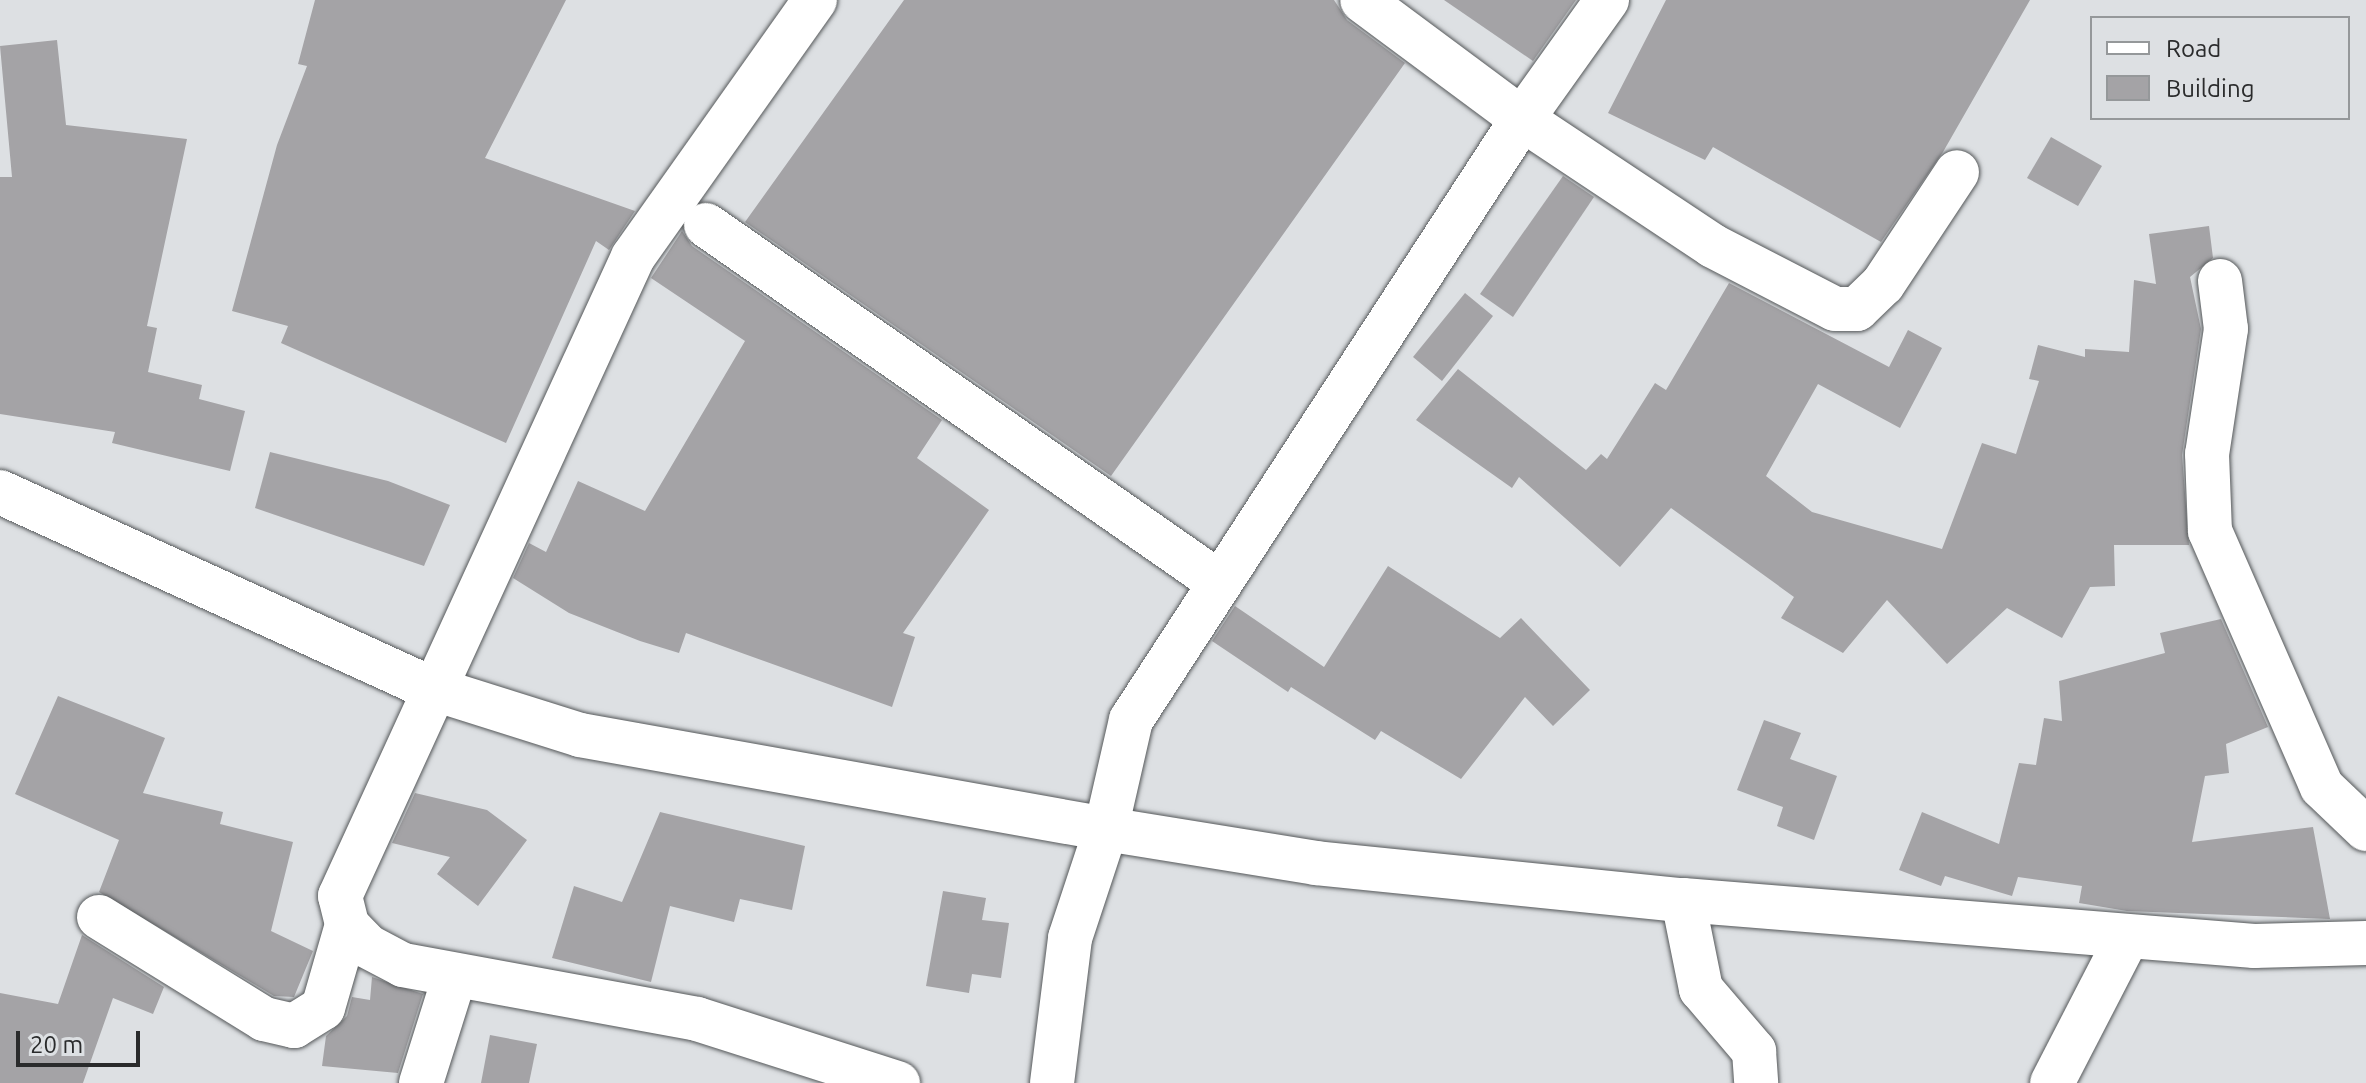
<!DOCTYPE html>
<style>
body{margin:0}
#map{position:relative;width:2366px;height:1083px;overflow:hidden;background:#dde0e3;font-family:Ubuntu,sans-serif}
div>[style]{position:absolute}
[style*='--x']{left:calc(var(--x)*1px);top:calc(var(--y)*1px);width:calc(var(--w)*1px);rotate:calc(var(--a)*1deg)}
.building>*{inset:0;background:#a4a3a6}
.roads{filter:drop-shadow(0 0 2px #55585a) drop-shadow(0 0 2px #55585a)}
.minor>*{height:44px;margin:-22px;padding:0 22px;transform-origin:22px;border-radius:22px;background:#fff}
span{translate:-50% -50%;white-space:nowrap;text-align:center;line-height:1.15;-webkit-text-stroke:7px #dde0e3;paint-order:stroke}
.legend{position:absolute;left:2090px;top:16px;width:260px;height:104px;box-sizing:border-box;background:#dde0e3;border:2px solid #95989a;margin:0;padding:10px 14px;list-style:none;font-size:24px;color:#2a2b2c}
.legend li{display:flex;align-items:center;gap:16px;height:40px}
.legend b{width:40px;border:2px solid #95989a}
.scale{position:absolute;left:16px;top:1031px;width:124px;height:36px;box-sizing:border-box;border:4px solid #2a2b2c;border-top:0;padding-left:10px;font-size:24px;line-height:28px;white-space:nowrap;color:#2a2b2c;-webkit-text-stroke:6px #dde0e3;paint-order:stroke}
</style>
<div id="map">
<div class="building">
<i style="clip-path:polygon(315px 0,566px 0,485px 158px,635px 211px,609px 250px,596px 241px,506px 443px,281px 343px,288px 326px,232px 311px,277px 145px,307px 66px,298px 64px)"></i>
<i style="clip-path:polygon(904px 0,1334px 0,1347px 20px,1405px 63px,1111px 476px,745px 222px)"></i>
<i style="clip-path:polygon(1444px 0,1576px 0,1533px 61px)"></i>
<i style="clip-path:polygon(1666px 0,2030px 0,1943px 152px,1881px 242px,1713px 147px,1705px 160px,1608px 113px)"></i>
<i style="clip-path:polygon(57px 40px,66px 125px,187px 139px,147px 326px,157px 328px,148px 372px,202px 385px,199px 399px,245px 411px,230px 471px,112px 443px,115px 432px,0 414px,0 177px,12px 177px,0 46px)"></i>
<i style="clip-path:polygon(2051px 137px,2102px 166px,2078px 206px,2027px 178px)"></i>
<i style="clip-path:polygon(1563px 176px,1594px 197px,1513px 317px,1480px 294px)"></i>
<i style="clip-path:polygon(2209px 226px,2213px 258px,2190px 277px,2201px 329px,2182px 455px,2189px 545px,2114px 545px,2115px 586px,2090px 587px,2062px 638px,2007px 608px,1947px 664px,1887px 600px,1843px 653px,1781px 618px,1794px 597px,1671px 508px,1620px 567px,1519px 477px,1512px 488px,1416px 420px,1458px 369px,1586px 470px,1601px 454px,1607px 459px,1655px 383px,1666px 390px,1729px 283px,1889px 367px,1908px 330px,1942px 348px,1900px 428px,1818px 384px,1766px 476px,1812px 512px,1942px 549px,1982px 443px,2016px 454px,2039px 381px,2029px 379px,2038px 345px,2085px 357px,2085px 349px,2129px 352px,2134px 280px,2156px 284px,2149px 234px)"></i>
<i style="clip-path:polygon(682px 231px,692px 246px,942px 420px,917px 458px,989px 510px,903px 633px,915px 637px,892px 707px,686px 633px,679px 653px,640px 641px,569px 613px,513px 578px,529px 543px,546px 552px,578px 481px,645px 511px,745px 341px,651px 278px)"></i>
<i style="clip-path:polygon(1465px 293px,1493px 316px,1442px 381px,1413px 357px)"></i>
<i style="clip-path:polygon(270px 452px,388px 481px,450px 505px,424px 566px,255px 508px)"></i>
<i style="clip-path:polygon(1388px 566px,1500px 638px,1521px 618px,1590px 690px,1553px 726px,1525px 697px,1461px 779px,1381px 731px,1375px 740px,1291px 687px,1288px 692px,1212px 641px,1235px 606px,1324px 667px)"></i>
<i style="clip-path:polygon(2221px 619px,2268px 727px,2226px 744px,2229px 773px,2205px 776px,2192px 842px,2313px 827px,2330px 919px,2127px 911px,2079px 903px,2082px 886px,2018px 877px,2012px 896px,1945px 876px,1941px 886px,1899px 870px,1922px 812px,1999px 844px,2019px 763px,2036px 765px,2044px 718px,2062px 721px,2059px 681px,2165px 653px,2160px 633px)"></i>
<i style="clip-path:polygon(58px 696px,165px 738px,143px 793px,223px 812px,220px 824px,293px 842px,271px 931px,313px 951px,294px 997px,274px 996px,99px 892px,119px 840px,15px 794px)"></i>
<i style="clip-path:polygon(1764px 720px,1801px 733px,1790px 759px,1837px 776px,1814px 840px,1777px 826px,1783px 807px,1737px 790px)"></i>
<i style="clip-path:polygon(415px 793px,487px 810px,527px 840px,478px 906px,437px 874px,450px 857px,392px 843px)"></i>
<i style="clip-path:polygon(660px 812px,805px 846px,792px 910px,740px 899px,734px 922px,670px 906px,651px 982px,552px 958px,574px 886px,622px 902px)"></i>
<i style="clip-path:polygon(943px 891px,986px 898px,982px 920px,1009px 923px,1001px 978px,972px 974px,969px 993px,926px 986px)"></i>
<i style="clip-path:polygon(82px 935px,164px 987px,153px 1014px,113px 998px,83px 1083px,0 1083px,0 993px,58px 1004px)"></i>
<i style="clip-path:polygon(372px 977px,423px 994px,398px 1073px,322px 1066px,326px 1036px,347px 1016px,352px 997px,370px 1000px)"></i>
<i style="clip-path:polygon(490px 1035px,537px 1044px,529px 1083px,481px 1083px)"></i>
</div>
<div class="roads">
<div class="minor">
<i style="--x:815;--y:0;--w:315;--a:125.3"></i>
<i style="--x:633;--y:257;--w:703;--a:114.63"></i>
<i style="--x:340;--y:896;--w:30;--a:76"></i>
<i style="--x:347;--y:925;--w:29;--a:46"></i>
<i style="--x:367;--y:946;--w:41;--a:27.8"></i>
<i style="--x:403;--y:965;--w:299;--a:10.4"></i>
<i style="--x:697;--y:1019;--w:211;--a:17.7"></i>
<i style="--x:1607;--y:0;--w:146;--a:125.5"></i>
<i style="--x:1522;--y:119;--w:229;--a:33.6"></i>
<i style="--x:1713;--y:246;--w:137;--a:27.3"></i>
<i style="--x:1835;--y:309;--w:22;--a:0"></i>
<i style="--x:1857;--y:309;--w:36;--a:-44"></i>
<i style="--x:1883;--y:284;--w:134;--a:-56.5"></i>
<i style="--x:706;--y:225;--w:623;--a:34.86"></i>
<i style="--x:2220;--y:281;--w:48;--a:82.9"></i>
<i style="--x:2226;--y:329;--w:126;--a:98.6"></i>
<i style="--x:2207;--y:454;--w:77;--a:87.8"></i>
<i style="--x:2210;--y:531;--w:279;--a:66.4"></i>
<i style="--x:2322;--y:787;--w:61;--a:43.7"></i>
<i style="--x:0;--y:492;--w:473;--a:24.5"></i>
<i style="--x:431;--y:688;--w:156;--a:17.5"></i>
<i style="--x:580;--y:735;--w:534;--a:10.13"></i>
<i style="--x:1106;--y:829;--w:112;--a:-77.1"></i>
<i style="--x:1131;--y:720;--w:717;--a:-56.95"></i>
<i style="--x:1522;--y:119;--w:199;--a:-143.4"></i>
<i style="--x:1683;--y:900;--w:91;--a:78.6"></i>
<i style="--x:1701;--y:989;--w:82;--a:49.5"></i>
<i style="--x:1754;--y:1051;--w:32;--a:86"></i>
<i style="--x:99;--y:917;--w:194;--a:31.7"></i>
<i style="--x:264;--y:1019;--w:31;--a:13"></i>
<i style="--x:294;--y:1026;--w:34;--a:-32"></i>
<i style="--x:323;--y:1008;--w:86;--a:-73.9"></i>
<i style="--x:421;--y:1083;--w:113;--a:-72.5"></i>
<i style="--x:1052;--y:1083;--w:146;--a:-82.9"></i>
<i style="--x:1070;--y:938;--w:115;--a:-71.7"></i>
<i style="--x:1106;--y:829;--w:213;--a:9.2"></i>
<i style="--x:1316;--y:863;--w:369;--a:5.8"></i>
<i style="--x:1683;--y:900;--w:573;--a:4.61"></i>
<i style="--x:2254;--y:946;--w:112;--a:-1.5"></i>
<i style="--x:2052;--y:1083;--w:163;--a:-62.7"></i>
</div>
</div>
<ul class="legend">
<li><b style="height:10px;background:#fff"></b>Road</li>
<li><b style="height:22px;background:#a4a3a6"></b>Building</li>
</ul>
<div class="scale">20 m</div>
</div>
